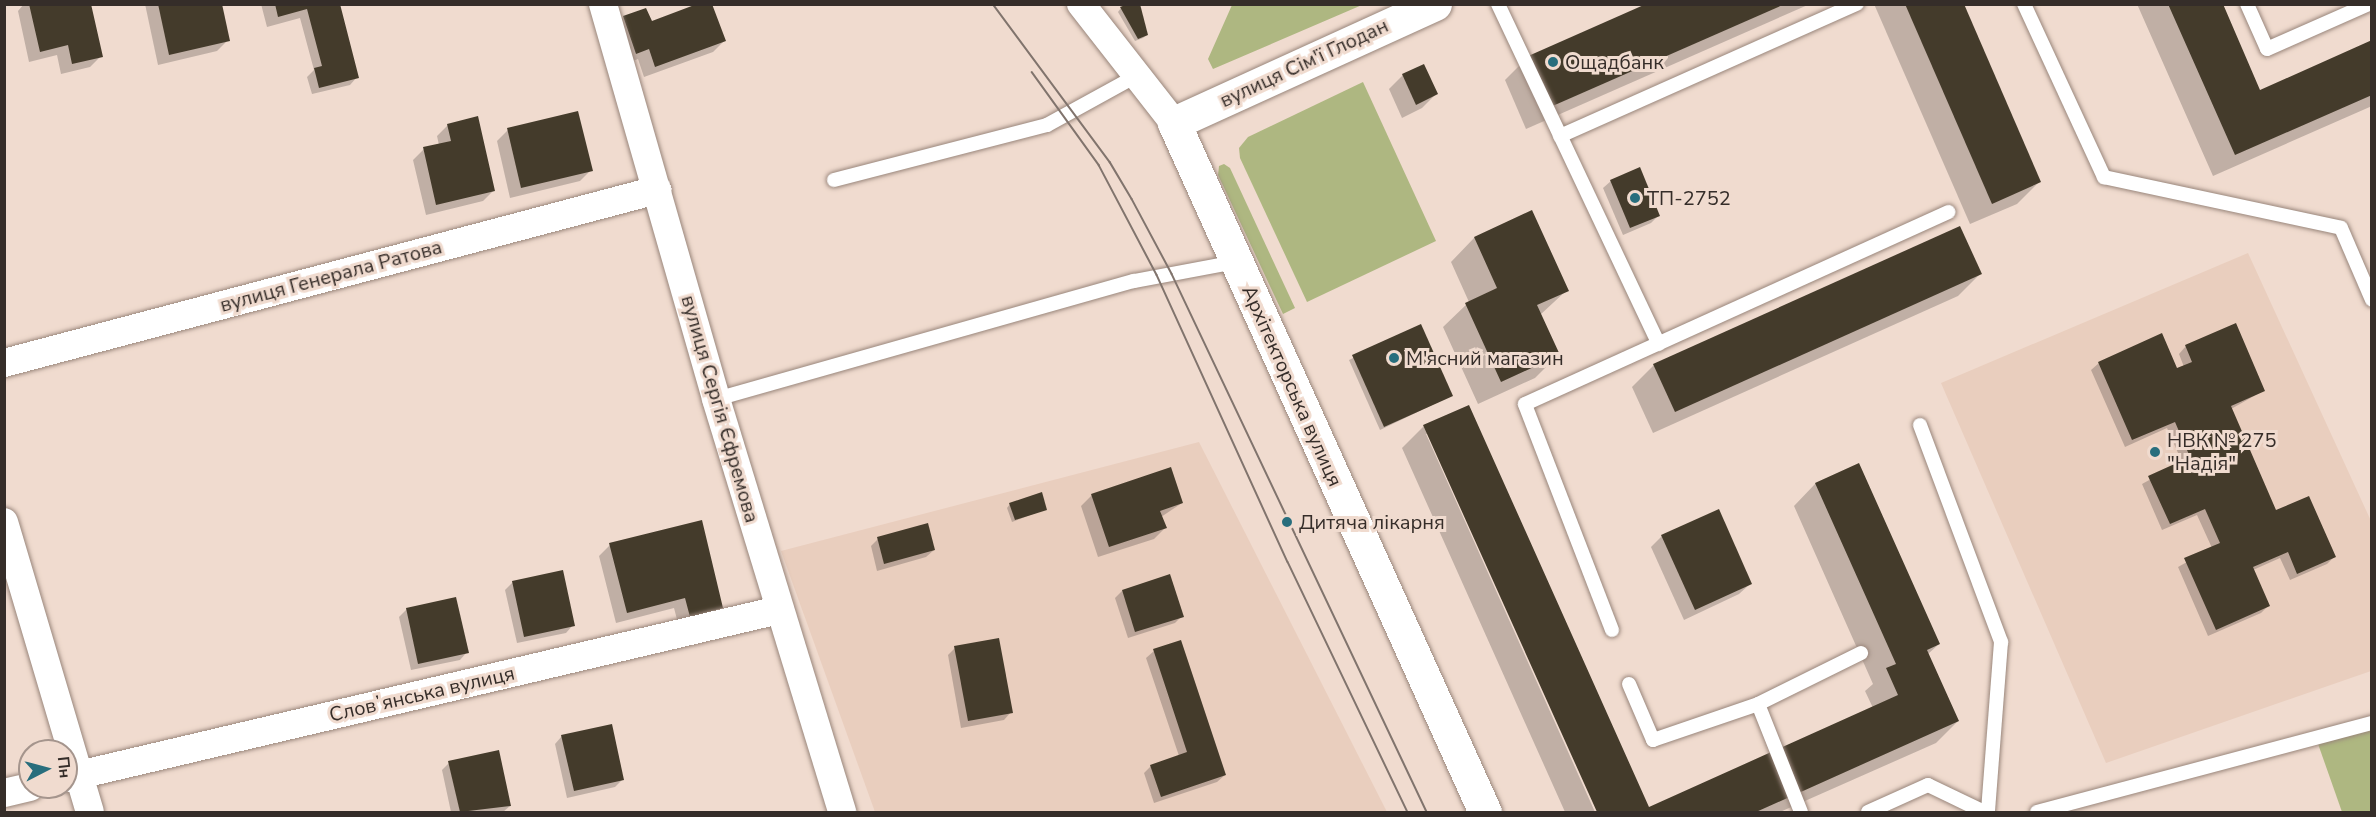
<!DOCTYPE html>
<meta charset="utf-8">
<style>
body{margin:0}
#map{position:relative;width:2376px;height:817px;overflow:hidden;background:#f0dbcf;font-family:"Nunito Sans",sans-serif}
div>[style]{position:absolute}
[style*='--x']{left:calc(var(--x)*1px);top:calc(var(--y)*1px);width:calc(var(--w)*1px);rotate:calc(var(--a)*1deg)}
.built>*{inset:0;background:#e9cebe}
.green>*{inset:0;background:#aeb781}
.shadow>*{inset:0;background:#0003}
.building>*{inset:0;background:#443b2b}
.roads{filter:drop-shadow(0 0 2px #99867b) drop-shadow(0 0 2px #99867b)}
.lane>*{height:14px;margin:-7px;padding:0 7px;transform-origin:7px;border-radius:7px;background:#fff}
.street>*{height:28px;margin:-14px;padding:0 14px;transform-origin:14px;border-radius:14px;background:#fff}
.secondary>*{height:33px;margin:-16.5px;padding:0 16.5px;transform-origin:16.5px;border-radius:16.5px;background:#fff}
.tram>*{height:1.5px;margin:-0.75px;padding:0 0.75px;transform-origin:0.75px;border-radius:0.75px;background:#81746d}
.dots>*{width:16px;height:16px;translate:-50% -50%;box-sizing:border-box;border:3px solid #f0dbcf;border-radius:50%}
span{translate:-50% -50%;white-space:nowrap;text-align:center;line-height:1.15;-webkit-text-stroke:6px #f0dbcf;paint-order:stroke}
.poi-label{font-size:20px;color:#352d29}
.left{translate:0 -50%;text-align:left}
.street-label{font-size:20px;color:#352d29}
.frame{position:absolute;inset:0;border:6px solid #352d29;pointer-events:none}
.north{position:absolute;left:18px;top:739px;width:60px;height:60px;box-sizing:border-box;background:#f0dbcf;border:2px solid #a5958d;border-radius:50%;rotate:84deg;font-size:16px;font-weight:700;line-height:24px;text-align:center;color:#352d29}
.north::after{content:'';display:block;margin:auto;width:21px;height:27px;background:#286e7d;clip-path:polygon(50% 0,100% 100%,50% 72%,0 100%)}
</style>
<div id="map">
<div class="built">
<i style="clip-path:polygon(2248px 253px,2371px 521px,2371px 671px,2106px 763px,1941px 383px)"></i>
<i style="clip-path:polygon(1199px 442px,1387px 812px,875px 812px,781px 551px)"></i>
</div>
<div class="green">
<i style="clip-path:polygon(1232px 5px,1232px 4px,1362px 5px,1213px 69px,1208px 59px)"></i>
<i style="clip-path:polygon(1363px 82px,1436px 241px,1307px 302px,1240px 158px,1239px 148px,1248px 137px)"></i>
<i style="clip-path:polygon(1224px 164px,1230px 168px,1295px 308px,1283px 314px,1218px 175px,1219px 166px)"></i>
<i style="clip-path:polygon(2371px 729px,2371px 812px,2342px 812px,2317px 741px)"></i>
</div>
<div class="shadow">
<i style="clip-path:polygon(24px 4px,89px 4px,101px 56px,90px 67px,61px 74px,57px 55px,29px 62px,18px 11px)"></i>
<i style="clip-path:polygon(145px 4px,220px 4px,228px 40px,217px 51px,158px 65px)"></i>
<i style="clip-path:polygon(261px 4px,326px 4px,357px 77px,350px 85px,312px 94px,307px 77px,314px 70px,300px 18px,267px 27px)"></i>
<i style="clip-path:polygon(1650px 4px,1810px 4px,1526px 129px,1505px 80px,1527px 58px)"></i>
<i style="clip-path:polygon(1874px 4px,1962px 4px,2039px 182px,2017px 204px,1970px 224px)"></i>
<i style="clip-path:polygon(2137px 4px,2221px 4px,2260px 92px,2372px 42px,2372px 106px,2213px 176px)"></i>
<i style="clip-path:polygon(1121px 8px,1147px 35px,1143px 38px,1135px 41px,1118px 12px)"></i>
<i style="clip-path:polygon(623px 17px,651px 23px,724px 41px,713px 52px,644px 77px,638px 59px,625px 64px,613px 28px)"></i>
<i style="clip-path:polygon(1423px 66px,1436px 94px,1422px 108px,1402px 118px,1389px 89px,1403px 75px)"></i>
<i style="clip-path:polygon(448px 125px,494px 190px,483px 201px,426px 215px,413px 160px,424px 149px,439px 145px,437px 136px)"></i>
<i style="clip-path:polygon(508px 130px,591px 170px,580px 181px,510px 198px,497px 141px)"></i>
<i style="clip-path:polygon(1611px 181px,1658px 216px,1651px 223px,1623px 235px,1603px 188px)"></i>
<i style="clip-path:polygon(1532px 212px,1567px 290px,1540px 315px,1558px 355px,1535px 378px,1478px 404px,1443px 327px,1469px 302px,1451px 262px,1474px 238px)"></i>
<i style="clip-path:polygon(1980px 274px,1958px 296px,1653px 433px,1632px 387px,1654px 365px)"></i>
<i style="clip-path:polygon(1420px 326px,1451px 396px,1380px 430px,1349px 360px)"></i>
<i style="clip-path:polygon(2186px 346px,2263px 391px,2231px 409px,2275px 512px,2334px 557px,2327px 564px,2290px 580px,2280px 558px,2253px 570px,2268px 606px,2261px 613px,2208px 636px,2178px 567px,2212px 548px,2197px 515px,2162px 530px,2142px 484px,2182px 462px,2167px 428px,2125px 447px,2091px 370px,2099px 363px,2177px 370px,2184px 367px,2179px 354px)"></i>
<i style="clip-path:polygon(1468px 407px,1648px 809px,1873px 708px,1865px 691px,1873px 684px,1794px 506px,1815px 484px,1859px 465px,1939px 644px,1928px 654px,1958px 721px,1936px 743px,1780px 812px,1598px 812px,1429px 434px,1426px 434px,1595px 812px,1565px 812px,1402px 448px,1424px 426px)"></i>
<i style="clip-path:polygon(1092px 495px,1182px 503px,1161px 517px,1165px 528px,1154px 539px,1098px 557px,1081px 506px)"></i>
<i style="clip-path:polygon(1010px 504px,1046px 509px,1012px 522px,1007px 508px)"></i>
<i style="clip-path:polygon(1662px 536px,1750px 584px,1739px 594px,1684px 620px,1651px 547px)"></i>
<i style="clip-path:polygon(878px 539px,934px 550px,926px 557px,877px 571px,871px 546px)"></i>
<i style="clip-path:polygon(610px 545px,722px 608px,711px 619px,679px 627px,674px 608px,616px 623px,599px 556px)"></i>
<i style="clip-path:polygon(513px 582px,573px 625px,566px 633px,517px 643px,505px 590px)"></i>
<i style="clip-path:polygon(1122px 591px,1182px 616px,1175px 623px,1128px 638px,1115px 598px)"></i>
<i style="clip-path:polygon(407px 609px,467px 652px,460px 660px,411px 670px,399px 617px)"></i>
<i style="clip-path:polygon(955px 648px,1011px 712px,1004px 720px,961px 728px,948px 655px)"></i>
<i style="clip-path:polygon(1154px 651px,1225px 775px,1217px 782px,1154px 803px,1144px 773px,1151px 766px,1179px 756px,1146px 658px)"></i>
<i style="clip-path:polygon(562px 736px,623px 779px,615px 787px,567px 798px,555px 744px)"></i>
<i style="clip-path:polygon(449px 763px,510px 806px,503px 812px,451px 812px,442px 770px)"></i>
</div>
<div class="building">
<i style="clip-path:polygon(29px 4px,91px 4px,103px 57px,72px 64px,68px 45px,40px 52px)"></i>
<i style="clip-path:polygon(158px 4px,222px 4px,230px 41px,169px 55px)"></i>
<i style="clip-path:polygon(275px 4px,340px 4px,359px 78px,319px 88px,314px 68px,322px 66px,307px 9px,278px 17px)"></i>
<i style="clip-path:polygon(697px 4px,712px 4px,726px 41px,655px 67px,649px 49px,636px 54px,623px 16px,646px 8px,652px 21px)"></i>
<i style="clip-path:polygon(1128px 4px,1140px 4px,1148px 35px,1138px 39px,1120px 7px)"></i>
<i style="clip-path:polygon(1646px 4px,1785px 4px,1548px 108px,1526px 57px)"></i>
<i style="clip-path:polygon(1905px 4px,1964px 4px,2041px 182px,1992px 204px)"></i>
<i style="clip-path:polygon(2168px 4px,2223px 4px,2260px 90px,2372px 40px,2372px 95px,2235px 155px)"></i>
<i style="clip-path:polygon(1424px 64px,1438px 94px,1416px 105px,1402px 74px)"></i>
<i style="clip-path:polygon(578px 111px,593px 171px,521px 188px,507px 128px)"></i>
<i style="clip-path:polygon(478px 116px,495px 191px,436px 205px,423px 147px,451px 141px,447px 124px)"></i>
<i style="clip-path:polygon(1640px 167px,1660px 216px,1630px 228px,1610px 180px)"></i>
<i style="clip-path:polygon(1532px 210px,1569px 291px,1537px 305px,1560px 355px,1501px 382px,1465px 303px,1497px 288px,1474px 237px)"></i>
<i style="clip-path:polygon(1960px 226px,1982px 274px,1675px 412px,1653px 364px)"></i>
<i style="clip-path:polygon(2236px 323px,2265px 391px,2231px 406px,2276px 510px,2309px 496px,2336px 557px,2297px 574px,2288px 552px,2253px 567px,2270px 606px,2216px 630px,2184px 558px,2220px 543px,2205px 509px,2170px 524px,2148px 476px,2190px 457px,2175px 422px,2132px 440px,2098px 362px,2162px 333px,2177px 368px,2192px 362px,2185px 345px)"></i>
<i style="clip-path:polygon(1421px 324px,1453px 396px,1384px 427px,1352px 355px)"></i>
<i style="clip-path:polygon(1469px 405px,1649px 807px,1898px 695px,1886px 668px,1896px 664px,1815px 483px,1859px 463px,1940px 644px,1927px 650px,1959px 721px,1756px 812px,1597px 812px,1423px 425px)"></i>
<i style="clip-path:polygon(1171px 467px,1183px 503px,1160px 511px,1167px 528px,1109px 547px,1091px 494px)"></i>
<i style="clip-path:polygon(1042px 492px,1047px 510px,1015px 520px,1009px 503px)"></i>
<i style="clip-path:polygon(1719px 509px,1752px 584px,1695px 610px,1661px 535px)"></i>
<i style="clip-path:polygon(702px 520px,723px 608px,690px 617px,685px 598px,627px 613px,609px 543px)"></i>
<i style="clip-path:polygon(928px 523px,935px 550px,884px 564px,877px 537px)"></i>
<i style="clip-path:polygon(563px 570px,575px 626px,524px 637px,512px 581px)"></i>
<i style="clip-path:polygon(1170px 574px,1184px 617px,1135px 632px,1122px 590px)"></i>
<i style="clip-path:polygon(456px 597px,469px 653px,418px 664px,406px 608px)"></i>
<i style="clip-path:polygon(999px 638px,1013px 713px,968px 721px,954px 646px)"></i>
<i style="clip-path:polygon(1181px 640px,1226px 775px,1161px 797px,1150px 765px,1187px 752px,1153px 649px)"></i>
<i style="clip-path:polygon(612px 724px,624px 780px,574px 791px,561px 735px)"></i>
<i style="clip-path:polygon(499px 750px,511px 806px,460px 812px,448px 761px)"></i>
</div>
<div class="roads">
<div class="lane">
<i style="--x:1498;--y:4;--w:376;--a:64.7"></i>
<i style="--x:2024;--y:4;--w:191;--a:65.2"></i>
<i style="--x:2104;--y:177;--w:242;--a:12.1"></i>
<i style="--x:2341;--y:228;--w:78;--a:66.7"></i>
<i style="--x:2247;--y:4;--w:49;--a:66"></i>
<i style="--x:2267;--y:49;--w:111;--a:-23.8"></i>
<i style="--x:1560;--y:136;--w:325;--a:-24"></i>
<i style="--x:834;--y:180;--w:220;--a:-14.5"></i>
<i style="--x:1047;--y:125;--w:104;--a:-28.8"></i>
<i style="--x:716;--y:399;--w:434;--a:-15.8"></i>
<i style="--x:1134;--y:281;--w:104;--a:-10.6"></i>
<i style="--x:1920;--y:425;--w:232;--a:69.5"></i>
<i style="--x:2001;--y:642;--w:170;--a:94.4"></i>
<i style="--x:1612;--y:630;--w:242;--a:-111.1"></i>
<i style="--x:1525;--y:404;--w:465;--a:-24.4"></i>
<i style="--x:1629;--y:684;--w:61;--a:66.8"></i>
<i style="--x:1653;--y:740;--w:111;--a:-18.9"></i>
<i style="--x:1801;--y:812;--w:116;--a:-111.7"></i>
<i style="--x:1758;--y:704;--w:115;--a:-26.3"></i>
<i style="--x:1868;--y:812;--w:66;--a:-24.2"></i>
<i style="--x:1928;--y:785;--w:62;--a:25.7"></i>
<i style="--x:2037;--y:812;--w:347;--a:-14.9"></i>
</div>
<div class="street">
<i style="--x:603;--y:4;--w:411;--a:74"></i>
<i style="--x:716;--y:399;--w:432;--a:73"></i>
<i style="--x:1081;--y:4;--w:151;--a:52"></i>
<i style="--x:4;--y:363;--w:676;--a:-14.84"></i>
<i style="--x:4;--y:522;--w:302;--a:73.5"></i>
<i style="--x:66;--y:778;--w:733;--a:-13.26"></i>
<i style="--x:4;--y:793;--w:27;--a:-13"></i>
</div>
<div class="secondary">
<i style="--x:1435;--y:4;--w:287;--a:155.5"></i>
<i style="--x:1174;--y:123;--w:756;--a:65.71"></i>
</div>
</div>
<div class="tram">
<i style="--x:993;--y:4;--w:197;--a:53.5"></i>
<i style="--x:1110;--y:162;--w:43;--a:59.3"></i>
<i style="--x:1132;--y:199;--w:85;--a:61.9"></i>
<i style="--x:1172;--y:274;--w:595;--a:64.64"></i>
<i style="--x:1032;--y:72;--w:115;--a:54.2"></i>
<i style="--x:1099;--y:165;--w:124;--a:62.2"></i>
<i style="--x:1157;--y:275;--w:315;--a:65.5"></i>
<i style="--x:1288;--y:562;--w:277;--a:64.4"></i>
</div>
<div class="dots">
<i style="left:1553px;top:62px;background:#286e7d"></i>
<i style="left:1635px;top:198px;background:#286e7d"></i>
<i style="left:1394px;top:358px;background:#286e7d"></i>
<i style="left:2155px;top:452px;background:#286e7d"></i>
<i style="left:1287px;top:522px;background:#286e7d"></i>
</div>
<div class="poi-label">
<span class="left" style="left:1565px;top:62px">Ощадбанк</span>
<span class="left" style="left:1647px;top:198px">ТП-2752</span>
<span class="left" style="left:1406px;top:358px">М'ясний магазин</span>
<span class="left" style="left:2167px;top:452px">НВК № 275<br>"Надія"</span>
<span class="left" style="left:1299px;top:522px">Дитяча лікарня</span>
</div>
<div class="street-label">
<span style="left:1304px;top:63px;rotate:-25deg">вулиця Сім'ї Глодан</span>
<span style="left:331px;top:276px;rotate:-15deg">вулиця Генерала Ратова</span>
<span style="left:1292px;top:386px;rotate:66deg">Архітекторська вулиця</span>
<span style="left:720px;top:409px;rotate:74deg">вулиця Сергія Єфремова</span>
<span style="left:422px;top:694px;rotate:-13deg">Словʼянська вулиця</span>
</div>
<div class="frame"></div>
<div class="north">Пн</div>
</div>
